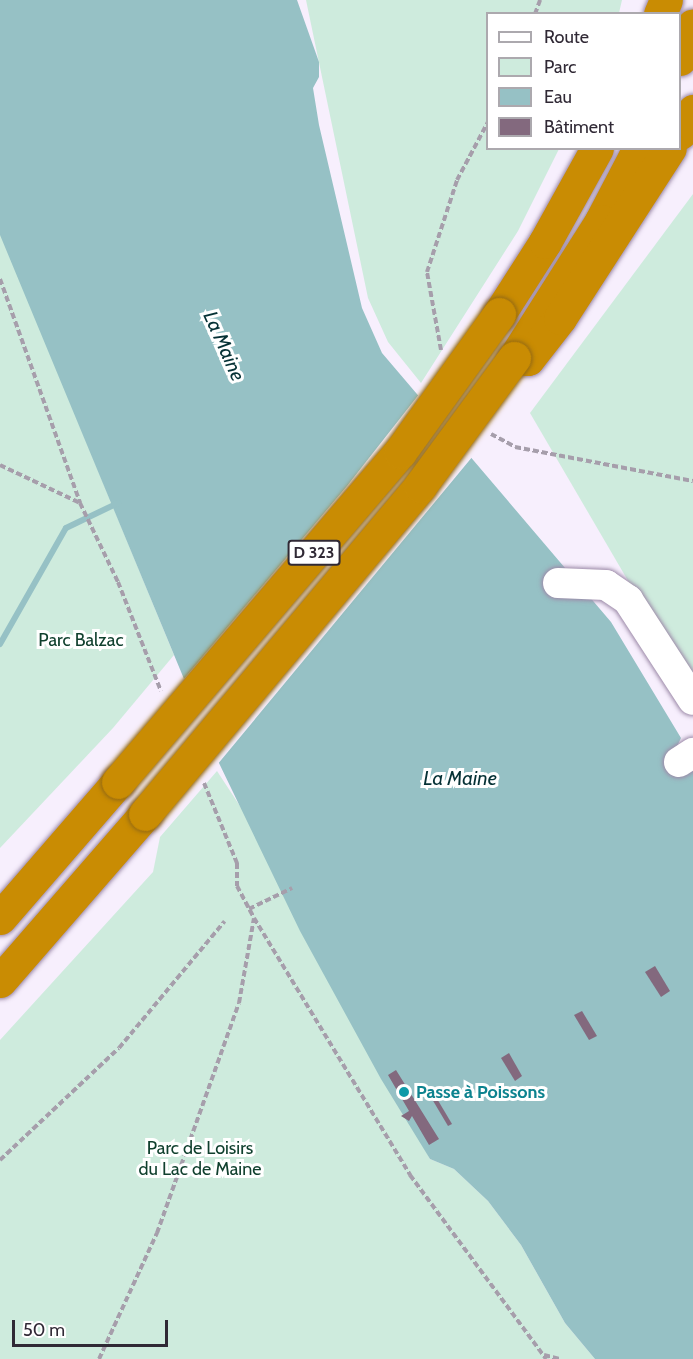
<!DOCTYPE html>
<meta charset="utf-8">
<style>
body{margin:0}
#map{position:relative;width:693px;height:1359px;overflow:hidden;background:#f7effd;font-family:Cabin,sans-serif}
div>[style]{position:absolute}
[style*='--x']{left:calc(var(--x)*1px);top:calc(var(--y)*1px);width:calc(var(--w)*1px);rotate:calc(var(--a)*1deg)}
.green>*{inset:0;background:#ceebdd}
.water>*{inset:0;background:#96c1c5}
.pier>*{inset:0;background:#f7effd}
.stream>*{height:6px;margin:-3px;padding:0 3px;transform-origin:3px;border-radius:3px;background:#96c1c5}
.building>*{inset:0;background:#83697e}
.path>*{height:4px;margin-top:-2px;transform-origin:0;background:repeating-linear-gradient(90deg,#a69eab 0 6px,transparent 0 9px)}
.roads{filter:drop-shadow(0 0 2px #9c8aa8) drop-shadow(0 0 2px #9c8aa8)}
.minor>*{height:30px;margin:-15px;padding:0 15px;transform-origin:15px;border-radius:15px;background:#fff}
.highway>*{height:33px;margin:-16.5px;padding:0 16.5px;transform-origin:16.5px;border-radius:16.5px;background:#c98c03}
.bridges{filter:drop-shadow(0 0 2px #936914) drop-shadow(0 0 2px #936914)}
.highway-bridge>*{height:33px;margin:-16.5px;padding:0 16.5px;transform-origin:16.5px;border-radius:16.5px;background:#c98c03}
.dots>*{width:16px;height:16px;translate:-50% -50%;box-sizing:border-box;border:3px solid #fff;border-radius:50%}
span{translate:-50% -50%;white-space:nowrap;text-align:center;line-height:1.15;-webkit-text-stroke:6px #fff;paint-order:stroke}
.shield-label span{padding:2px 4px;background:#fff;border:2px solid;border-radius:4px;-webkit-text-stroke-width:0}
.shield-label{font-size:16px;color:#302935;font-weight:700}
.park-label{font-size:18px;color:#10402e}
.culture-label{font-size:18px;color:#0d838f;font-weight:700}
.left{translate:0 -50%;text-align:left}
.water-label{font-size:20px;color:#053135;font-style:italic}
.legend{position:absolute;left:486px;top:12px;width:195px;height:138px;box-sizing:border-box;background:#fff;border:2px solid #aca9ae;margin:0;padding:8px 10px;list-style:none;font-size:18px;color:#302935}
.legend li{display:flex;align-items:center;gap:12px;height:30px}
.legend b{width:30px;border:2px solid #aca9ae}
.scale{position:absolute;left:12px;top:1320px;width:156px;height:27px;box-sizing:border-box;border:3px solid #302935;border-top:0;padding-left:8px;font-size:18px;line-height:21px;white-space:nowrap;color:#302935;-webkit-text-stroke:4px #fff;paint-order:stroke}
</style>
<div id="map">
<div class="green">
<i style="clip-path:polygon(306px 0,622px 0,619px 13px,488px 14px,488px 148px,559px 149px,518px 231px,421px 383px,388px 342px,368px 298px)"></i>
<i style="clip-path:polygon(693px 194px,693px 692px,530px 413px)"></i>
<i style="clip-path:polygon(0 232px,174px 655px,113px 728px,0 848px)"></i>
<i style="clip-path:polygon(217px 771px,282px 870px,430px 1159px,454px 1169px,488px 1201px,521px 1245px,565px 1323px,595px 1359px,0 1359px,0 1040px,153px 872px,160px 837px)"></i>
</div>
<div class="water">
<i style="clip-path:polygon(0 0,297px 0,319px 62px,319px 77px,313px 88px,319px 125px,362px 308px,382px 353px,611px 622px,681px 738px,670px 761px,677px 773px,693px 771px,693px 1359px,595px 1359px,565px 1323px,521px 1245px,488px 1201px,454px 1169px,430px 1159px,381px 1079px,300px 931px,218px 761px,0 235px)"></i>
</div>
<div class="pier">
<i style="clip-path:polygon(420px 393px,473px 456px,217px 765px,182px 681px,347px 486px)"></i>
</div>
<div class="stream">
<i style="--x:0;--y:644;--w:133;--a:-60.4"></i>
<i style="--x:66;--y:528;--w:58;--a:-25.7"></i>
</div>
<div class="building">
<i style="clip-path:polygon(655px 966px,670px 991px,661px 997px,645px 972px)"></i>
<i style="clip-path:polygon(582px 1011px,597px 1036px,589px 1040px,574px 1015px)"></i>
<i style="clip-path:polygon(509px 1053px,522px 1076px,515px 1081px,501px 1058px)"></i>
<i style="clip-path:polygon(396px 1070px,439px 1139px,429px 1145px,412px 1116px,409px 1121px,401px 1116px,409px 1111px,388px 1075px)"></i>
<i style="clip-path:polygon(436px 1097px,452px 1124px,448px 1126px,432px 1099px)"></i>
</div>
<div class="path">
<i style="--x:535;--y:14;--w:15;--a:-70"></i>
<i style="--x:0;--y:279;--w:238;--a:70.3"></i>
<i style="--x:80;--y:503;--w:88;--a:64.3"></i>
<i style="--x:118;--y:582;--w:117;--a:68.5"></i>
<i style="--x:441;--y:350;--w:79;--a:-100.2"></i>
<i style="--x:427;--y:272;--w:97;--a:-71.9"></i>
<i style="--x:457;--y:180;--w:66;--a:-61.9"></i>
<i style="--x:491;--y:434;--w:27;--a:28"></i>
<i style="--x:515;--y:447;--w:181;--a:10.8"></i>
<i style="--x:0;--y:465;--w:89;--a:25.4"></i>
<i style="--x:204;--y:783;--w:87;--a:67.6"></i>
<i style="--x:237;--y:863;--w:23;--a:90"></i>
<i style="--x:237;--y:886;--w:36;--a:62"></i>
<i style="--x:254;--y:918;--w:301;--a:58.7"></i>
<i style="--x:410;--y:1175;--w:229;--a:53.5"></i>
<i style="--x:249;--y:909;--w:48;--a:-26"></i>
<i style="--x:0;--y:1160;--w:163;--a:-43.3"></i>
<i style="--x:119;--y:1048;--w:165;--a:-50.2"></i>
<i style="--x:544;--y:1355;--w:16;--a:14"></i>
<i style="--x:99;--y:1359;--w:139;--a:-65.3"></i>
<i style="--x:157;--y:1233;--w:244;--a:-70.4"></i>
<i style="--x:239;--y:1003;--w:86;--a:-80"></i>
</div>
<div class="roads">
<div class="minor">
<i style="--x:558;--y:583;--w:48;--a:2.4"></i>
<i style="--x:606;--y:585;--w:27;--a:34"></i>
<i style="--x:628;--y:600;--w:119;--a:57"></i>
<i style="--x:679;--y:762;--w:17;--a:-33"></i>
</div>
<div class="highway">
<i style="--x:660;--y:14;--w:15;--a:-67"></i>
<i style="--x:680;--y:59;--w:36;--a:-69"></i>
<i style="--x:680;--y:133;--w:26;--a:-59"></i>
<i style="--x:639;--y:148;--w:82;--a:117.5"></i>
<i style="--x:601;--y:221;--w:162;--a:122.4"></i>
<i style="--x:514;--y:358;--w:14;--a:4"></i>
<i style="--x:528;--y:359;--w:52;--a:-52"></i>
<i style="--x:560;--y:318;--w:202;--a:-57.1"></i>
<i style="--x:499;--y:314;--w:85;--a:-57.4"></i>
<i style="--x:545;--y:242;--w:107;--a:-61"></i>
<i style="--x:0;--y:918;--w:180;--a:-49.1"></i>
<i style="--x:0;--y:981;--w:221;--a:-49"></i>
</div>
</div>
<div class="bridges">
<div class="highway-bridge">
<i style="--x:118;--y:782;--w:434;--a:-49.5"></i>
<i style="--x:400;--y:452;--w:170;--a:-54.3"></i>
<i style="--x:145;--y:814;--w:428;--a:-50"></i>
<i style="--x:420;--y:486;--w:159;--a:-53.7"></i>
</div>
</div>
<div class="dots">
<i style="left:404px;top:1092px;background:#0f9aa8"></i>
</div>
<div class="shield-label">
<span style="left:314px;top:553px">D 323</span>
</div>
<div class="park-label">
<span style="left:81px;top:640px">Parc Balzac</span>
<span style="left:200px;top:1159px">Parc de Loisirs<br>du Lac de Maine</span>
</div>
<div class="culture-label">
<span class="left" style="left:416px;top:1092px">Passe à Poissons</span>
</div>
<div class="water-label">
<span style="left:224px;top:346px;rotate:66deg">La Maine</span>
<span style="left:460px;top:778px">La Maine</span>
</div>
<ul class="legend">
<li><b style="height:8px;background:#fff"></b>Route</li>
<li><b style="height:16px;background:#ceebdd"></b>Parc</li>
<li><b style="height:16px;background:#96c1c5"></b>Eau</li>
<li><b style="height:16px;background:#83697e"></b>Bâtiment</li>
</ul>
<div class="scale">50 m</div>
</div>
